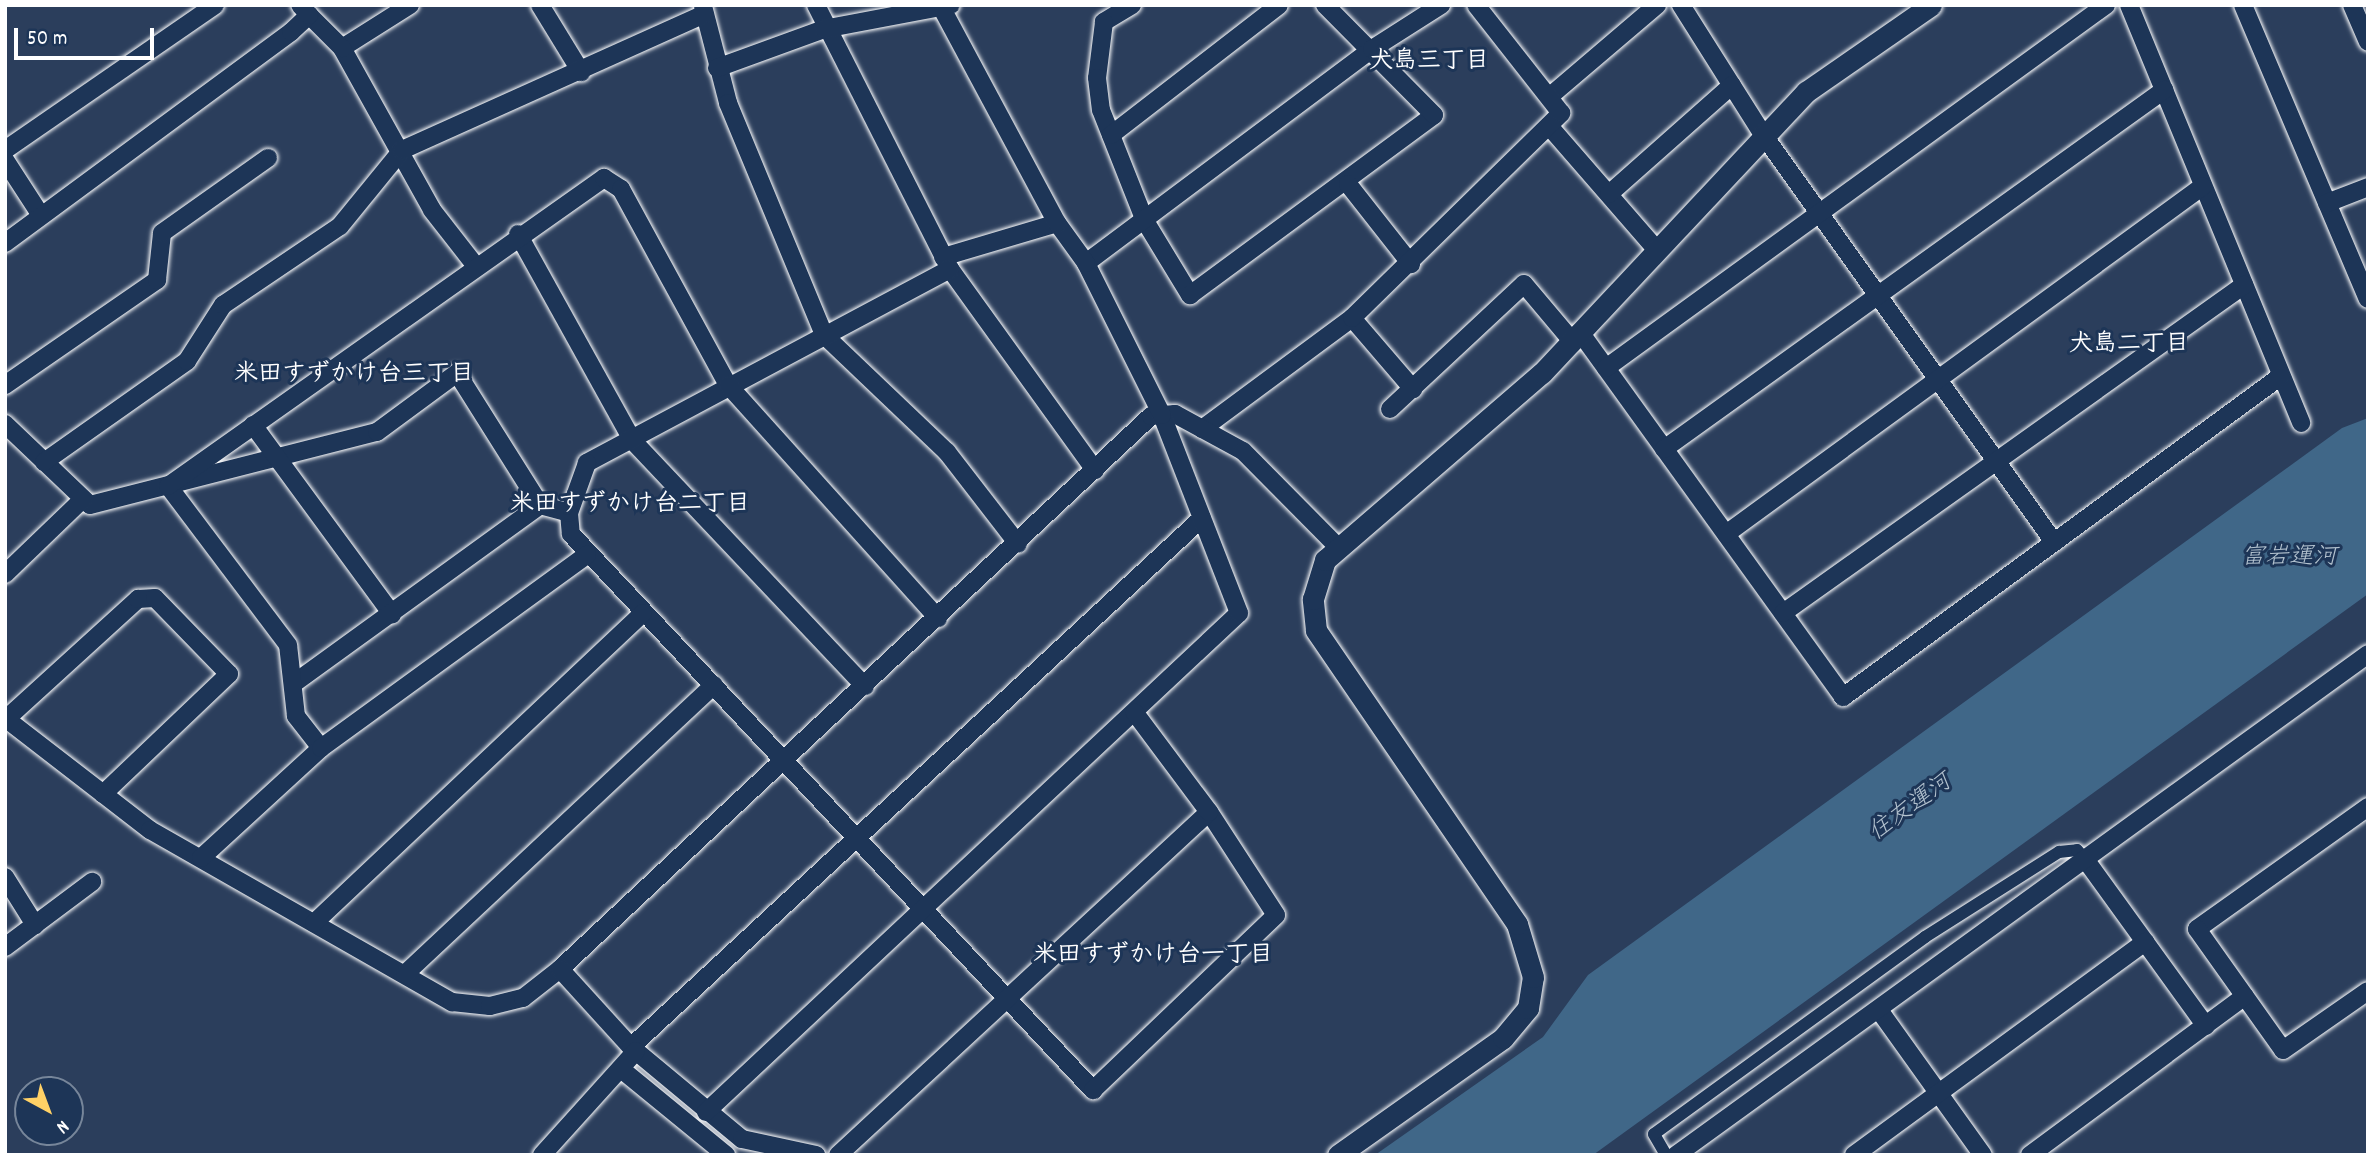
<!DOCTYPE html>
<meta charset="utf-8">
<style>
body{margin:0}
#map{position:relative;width:2373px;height:1160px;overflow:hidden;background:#2b3e5c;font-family:Dekko,"Klee One",sans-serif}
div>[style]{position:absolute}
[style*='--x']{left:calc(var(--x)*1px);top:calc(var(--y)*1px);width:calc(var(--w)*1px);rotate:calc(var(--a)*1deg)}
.water>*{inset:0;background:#406788}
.roads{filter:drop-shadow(0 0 2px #fff) drop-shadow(0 0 2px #fff)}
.pedestrian>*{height:12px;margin:-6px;padding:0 6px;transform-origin:6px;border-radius:6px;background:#1d3557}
.minor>*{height:18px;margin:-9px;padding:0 9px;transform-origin:9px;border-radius:9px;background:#1d3557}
.tertiary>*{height:21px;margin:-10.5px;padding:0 10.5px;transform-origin:10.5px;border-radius:10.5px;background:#1d3557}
span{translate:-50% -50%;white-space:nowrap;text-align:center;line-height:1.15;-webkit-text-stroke:6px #1d3557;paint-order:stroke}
.neighbourhood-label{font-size:24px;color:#fff;font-weight:700}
.water-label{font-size:24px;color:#b3c2cf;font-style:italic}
.frame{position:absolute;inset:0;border:7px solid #fff;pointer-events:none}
.north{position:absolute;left:14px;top:1076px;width:70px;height:70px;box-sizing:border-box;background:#1d3557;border:2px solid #77869a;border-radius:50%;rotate:139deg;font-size:19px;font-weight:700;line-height:28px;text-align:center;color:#fff}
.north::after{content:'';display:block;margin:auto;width:24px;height:32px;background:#ffd166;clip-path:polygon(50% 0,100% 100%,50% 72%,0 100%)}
.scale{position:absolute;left:14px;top:28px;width:140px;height:32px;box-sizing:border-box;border:4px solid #fff;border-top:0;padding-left:9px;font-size:21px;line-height:24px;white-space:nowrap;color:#fff;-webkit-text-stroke:5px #1d3557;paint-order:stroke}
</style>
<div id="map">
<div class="water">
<i style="clip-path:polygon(2368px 418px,2368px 594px,1593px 1155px,1375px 1155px,1543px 1037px,1588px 975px,2342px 428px)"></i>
</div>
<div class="roads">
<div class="pedestrian">
<i style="--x:1666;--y:1155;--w:24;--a:-120"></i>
<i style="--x:1654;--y:1134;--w:335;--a:-36"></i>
<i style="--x:1925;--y:937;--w:159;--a:-32.4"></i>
<i style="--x:2059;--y:852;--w:18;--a:-6"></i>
<i style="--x:2077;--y:850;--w:12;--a:48"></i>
</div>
<div class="minor">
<i style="--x:410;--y:5;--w:80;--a:147.7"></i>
<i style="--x:342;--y:48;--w:185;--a:60.9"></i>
<i style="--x:432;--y:210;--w:70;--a:52"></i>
<i style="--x:540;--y:5;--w:79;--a:58.5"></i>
<i style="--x:816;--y:5;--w:296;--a:63.1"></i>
<i style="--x:950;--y:269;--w:248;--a:54.2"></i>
<i style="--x:1132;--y:5;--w:33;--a:149"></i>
<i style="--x:1104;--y:22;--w:56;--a:97.1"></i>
<i style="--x:1097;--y:78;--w:32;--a:83"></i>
<i style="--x:1101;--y:110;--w:119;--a:68.4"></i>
<i style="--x:1145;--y:221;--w:87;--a:58.7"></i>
<i style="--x:1190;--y:295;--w:303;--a:-36.4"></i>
<i style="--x:1434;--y:115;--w:155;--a:-134.7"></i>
<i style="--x:1681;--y:5;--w:151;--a:57.7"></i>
<i style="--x:1762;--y:133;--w:503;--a:54.48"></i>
<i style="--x:2129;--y:5;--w:452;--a:67.6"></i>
<i style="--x:2243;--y:5;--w:319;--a:67"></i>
<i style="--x:2352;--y:5;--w:40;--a:66.6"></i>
<i style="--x:703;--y:6;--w:100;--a:75.5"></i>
<i style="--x:728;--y:103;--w:251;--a:67.5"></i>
<i style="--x:824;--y:335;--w:170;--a:43.6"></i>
<i style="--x:947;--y:452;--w:116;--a:52.3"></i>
<i style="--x:309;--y:15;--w:47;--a:45"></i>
<i style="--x:717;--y:68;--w:114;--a:-20"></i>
<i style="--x:824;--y:29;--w:129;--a:-10.7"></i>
<i style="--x:1549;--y:97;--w:142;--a:-40.4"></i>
<i style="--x:1549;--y:126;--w:160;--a:49"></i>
<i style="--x:1111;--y:135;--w:212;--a:-37.7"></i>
<i style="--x:5;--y:150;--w:255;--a:-34.6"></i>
<i style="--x:5;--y:160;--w:64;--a:57.1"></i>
<i style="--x:1348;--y:184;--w:102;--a:51.8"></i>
<i style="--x:1609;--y:194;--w:164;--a:-41.5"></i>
<i style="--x:2327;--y:203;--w:44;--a:-21.3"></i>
<i style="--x:518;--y:234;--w:235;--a:61"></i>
<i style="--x:632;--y:440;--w:339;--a:46.6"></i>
<i style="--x:5;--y:243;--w:355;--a:-36.4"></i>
<i style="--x:291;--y:32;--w:25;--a:-43"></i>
<i style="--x:309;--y:15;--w:13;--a:-132"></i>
<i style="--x:943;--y:257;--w:119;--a:-16.6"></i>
<i style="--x:1086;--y:263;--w:357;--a:-36.8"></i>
<i style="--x:1372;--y:49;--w:82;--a:-32.5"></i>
<i style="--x:950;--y:269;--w:412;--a:151.9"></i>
<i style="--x:587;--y:463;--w:53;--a:109.8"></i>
<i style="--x:569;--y:513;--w:21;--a:85"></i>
<i style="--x:571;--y:534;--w:763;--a:46.81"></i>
<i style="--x:1093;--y:1090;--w:253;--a:-43.7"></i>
<i style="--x:1276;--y:915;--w:123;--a:-123"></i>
<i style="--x:1352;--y:318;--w:94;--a:49.3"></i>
<i style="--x:1580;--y:332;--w:450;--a:54.2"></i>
<i style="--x:1843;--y:697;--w:543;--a:-36.24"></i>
<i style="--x:1606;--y:368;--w:618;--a:-35.98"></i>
<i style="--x:5;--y:385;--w:185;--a:-34.6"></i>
<i style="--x:157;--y:280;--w:47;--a:-83.9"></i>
<i style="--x:162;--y:233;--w:130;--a:-35.3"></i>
<i style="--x:1390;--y:409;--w:183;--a:-43"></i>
<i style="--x:1524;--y:284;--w:75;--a:49.9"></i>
<i style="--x:5;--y:424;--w:117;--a:43.6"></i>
<i style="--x:90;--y:505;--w:296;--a:-14.3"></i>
<i style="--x:377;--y:432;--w:99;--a:-36.4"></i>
<i style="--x:457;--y:373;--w:156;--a:57.8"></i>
<i style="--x:253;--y:425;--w:235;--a:53.7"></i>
<i style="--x:1202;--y:429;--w:187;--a:-36.5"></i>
<i style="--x:1352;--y:318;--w:293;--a:-44.4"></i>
<i style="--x:1561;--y:113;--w:137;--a:-128.2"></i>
<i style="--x:1664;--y:449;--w:616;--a:-35.68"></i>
<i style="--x:44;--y:462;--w:175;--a:-35.2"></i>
<i style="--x:187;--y:361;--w:67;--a:-57.3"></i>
<i style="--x:223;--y:305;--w:141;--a:-34"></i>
<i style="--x:340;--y:226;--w:98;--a:-50.8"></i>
<i style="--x:402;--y:150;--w:330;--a:-24.2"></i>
<i style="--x:1726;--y:534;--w:590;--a:-36.11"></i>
<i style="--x:5;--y:574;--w:108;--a:-43.9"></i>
<i style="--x:1783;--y:613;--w:566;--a:-35.43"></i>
<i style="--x:293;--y:684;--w:305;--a:-35.9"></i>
<i style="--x:540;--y:505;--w:30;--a:15"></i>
<i style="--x:5;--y:718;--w:183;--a:37.7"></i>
<i style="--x:150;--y:830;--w:348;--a:29.7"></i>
<i style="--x:452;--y:1002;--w:38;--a:6"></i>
<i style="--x:490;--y:1006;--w:34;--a:-14"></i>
<i style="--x:523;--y:998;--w:47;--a:-38.1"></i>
<i style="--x:560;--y:969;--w:809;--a:-43.1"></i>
<i style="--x:1151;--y:416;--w:24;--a:-5"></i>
<i style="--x:1175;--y:414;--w:77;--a:28.6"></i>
<i style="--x:1243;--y:451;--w:132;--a:45.3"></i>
<i style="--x:5;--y:720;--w:180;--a:-42.3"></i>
<i style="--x:138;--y:599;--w:17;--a:-3"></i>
<i style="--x:155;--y:598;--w:106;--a:45.8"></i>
<i style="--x:229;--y:674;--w:174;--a:136.4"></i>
<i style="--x:321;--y:748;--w:41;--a:-128"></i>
<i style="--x:296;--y:716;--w:71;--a:-96.4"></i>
<i style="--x:288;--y:645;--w:199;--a:-127"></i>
<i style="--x:168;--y:486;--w:534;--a:-35.24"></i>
<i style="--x:604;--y:178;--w:20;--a:33"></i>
<i style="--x:621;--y:189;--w:223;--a:61.4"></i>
<i style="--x:728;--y:385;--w:314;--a:48"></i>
<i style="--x:2368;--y:807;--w:210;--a:144.5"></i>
<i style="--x:2197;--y:929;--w:148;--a:54.6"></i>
<i style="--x:2283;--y:1050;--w:103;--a:-34.8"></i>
<i style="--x:201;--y:858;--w:163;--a:-42.5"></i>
<i style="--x:321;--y:748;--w:329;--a:-36"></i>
<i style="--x:2085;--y:859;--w:206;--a:54.1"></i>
<i style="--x:5;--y:877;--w:57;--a:58"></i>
<i style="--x:314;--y:923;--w:452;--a:-43.3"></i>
<i style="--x:5;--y:947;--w:109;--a:-36.8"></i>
<i style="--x:560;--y:969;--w:105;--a:47.7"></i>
<i style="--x:631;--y:1047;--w:144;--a:39.7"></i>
<i style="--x:742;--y:1139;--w:76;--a:12.2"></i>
<i style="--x:405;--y:974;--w:423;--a:-43.1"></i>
<i style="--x:1879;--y:1010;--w:178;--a:54.4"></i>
<i style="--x:631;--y:1047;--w:778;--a:-42.81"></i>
<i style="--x:621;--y:1069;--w:136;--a:39.3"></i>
<i style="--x:706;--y:1112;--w:730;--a:-43.11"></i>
<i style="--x:1239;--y:613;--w:212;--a:-111.3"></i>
<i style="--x:1162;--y:415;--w:170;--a:-116.6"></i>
<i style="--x:1086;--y:263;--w:49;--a:-125.9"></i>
<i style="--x:1057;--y:223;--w:239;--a:-118.2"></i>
<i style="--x:542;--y:1155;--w:140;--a:-47.9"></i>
<i style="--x:838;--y:1155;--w:505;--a:-42.75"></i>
<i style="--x:1209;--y:812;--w:124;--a:-126.8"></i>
<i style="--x:1676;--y:1155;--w:854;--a:-35.9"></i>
<i style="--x:1854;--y:1155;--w:361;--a:-36.2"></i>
<i style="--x:2030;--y:1155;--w:267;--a:-36.5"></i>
</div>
<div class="tertiary">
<i style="--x:1338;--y:1155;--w:202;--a:-35.3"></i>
<i style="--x:1503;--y:1038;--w:39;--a:-50"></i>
<i style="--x:1528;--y:1008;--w:31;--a:-81"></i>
<i style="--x:1533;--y:977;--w:55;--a:-106.8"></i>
<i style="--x:1517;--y:924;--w:356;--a:-124.4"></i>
<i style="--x:1316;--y:630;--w:31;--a:-96"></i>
<i style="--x:1313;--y:599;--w:41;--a:-72.9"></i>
<i style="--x:1325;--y:560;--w:286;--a:-40.8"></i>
<i style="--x:1542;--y:373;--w:386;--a:-46.8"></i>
<i style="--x:1806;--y:92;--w:152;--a:-34.8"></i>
</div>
</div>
<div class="neighbourhood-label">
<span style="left:1429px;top:63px">犬島三丁目</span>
<span style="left:2129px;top:346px">犬島二丁目</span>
<span style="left:354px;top:376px">米田すずかけ台三丁目</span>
<span style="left:630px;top:506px">米田すずかけ台二丁目</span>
<span style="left:1153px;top:957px">米田すずかけ台一丁目</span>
</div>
<div class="water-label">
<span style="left:2289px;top:559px">富岩運河</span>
<span style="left:1911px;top:809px;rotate:-36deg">住友運河</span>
</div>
<div class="frame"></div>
<div class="north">N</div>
<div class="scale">50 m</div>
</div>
